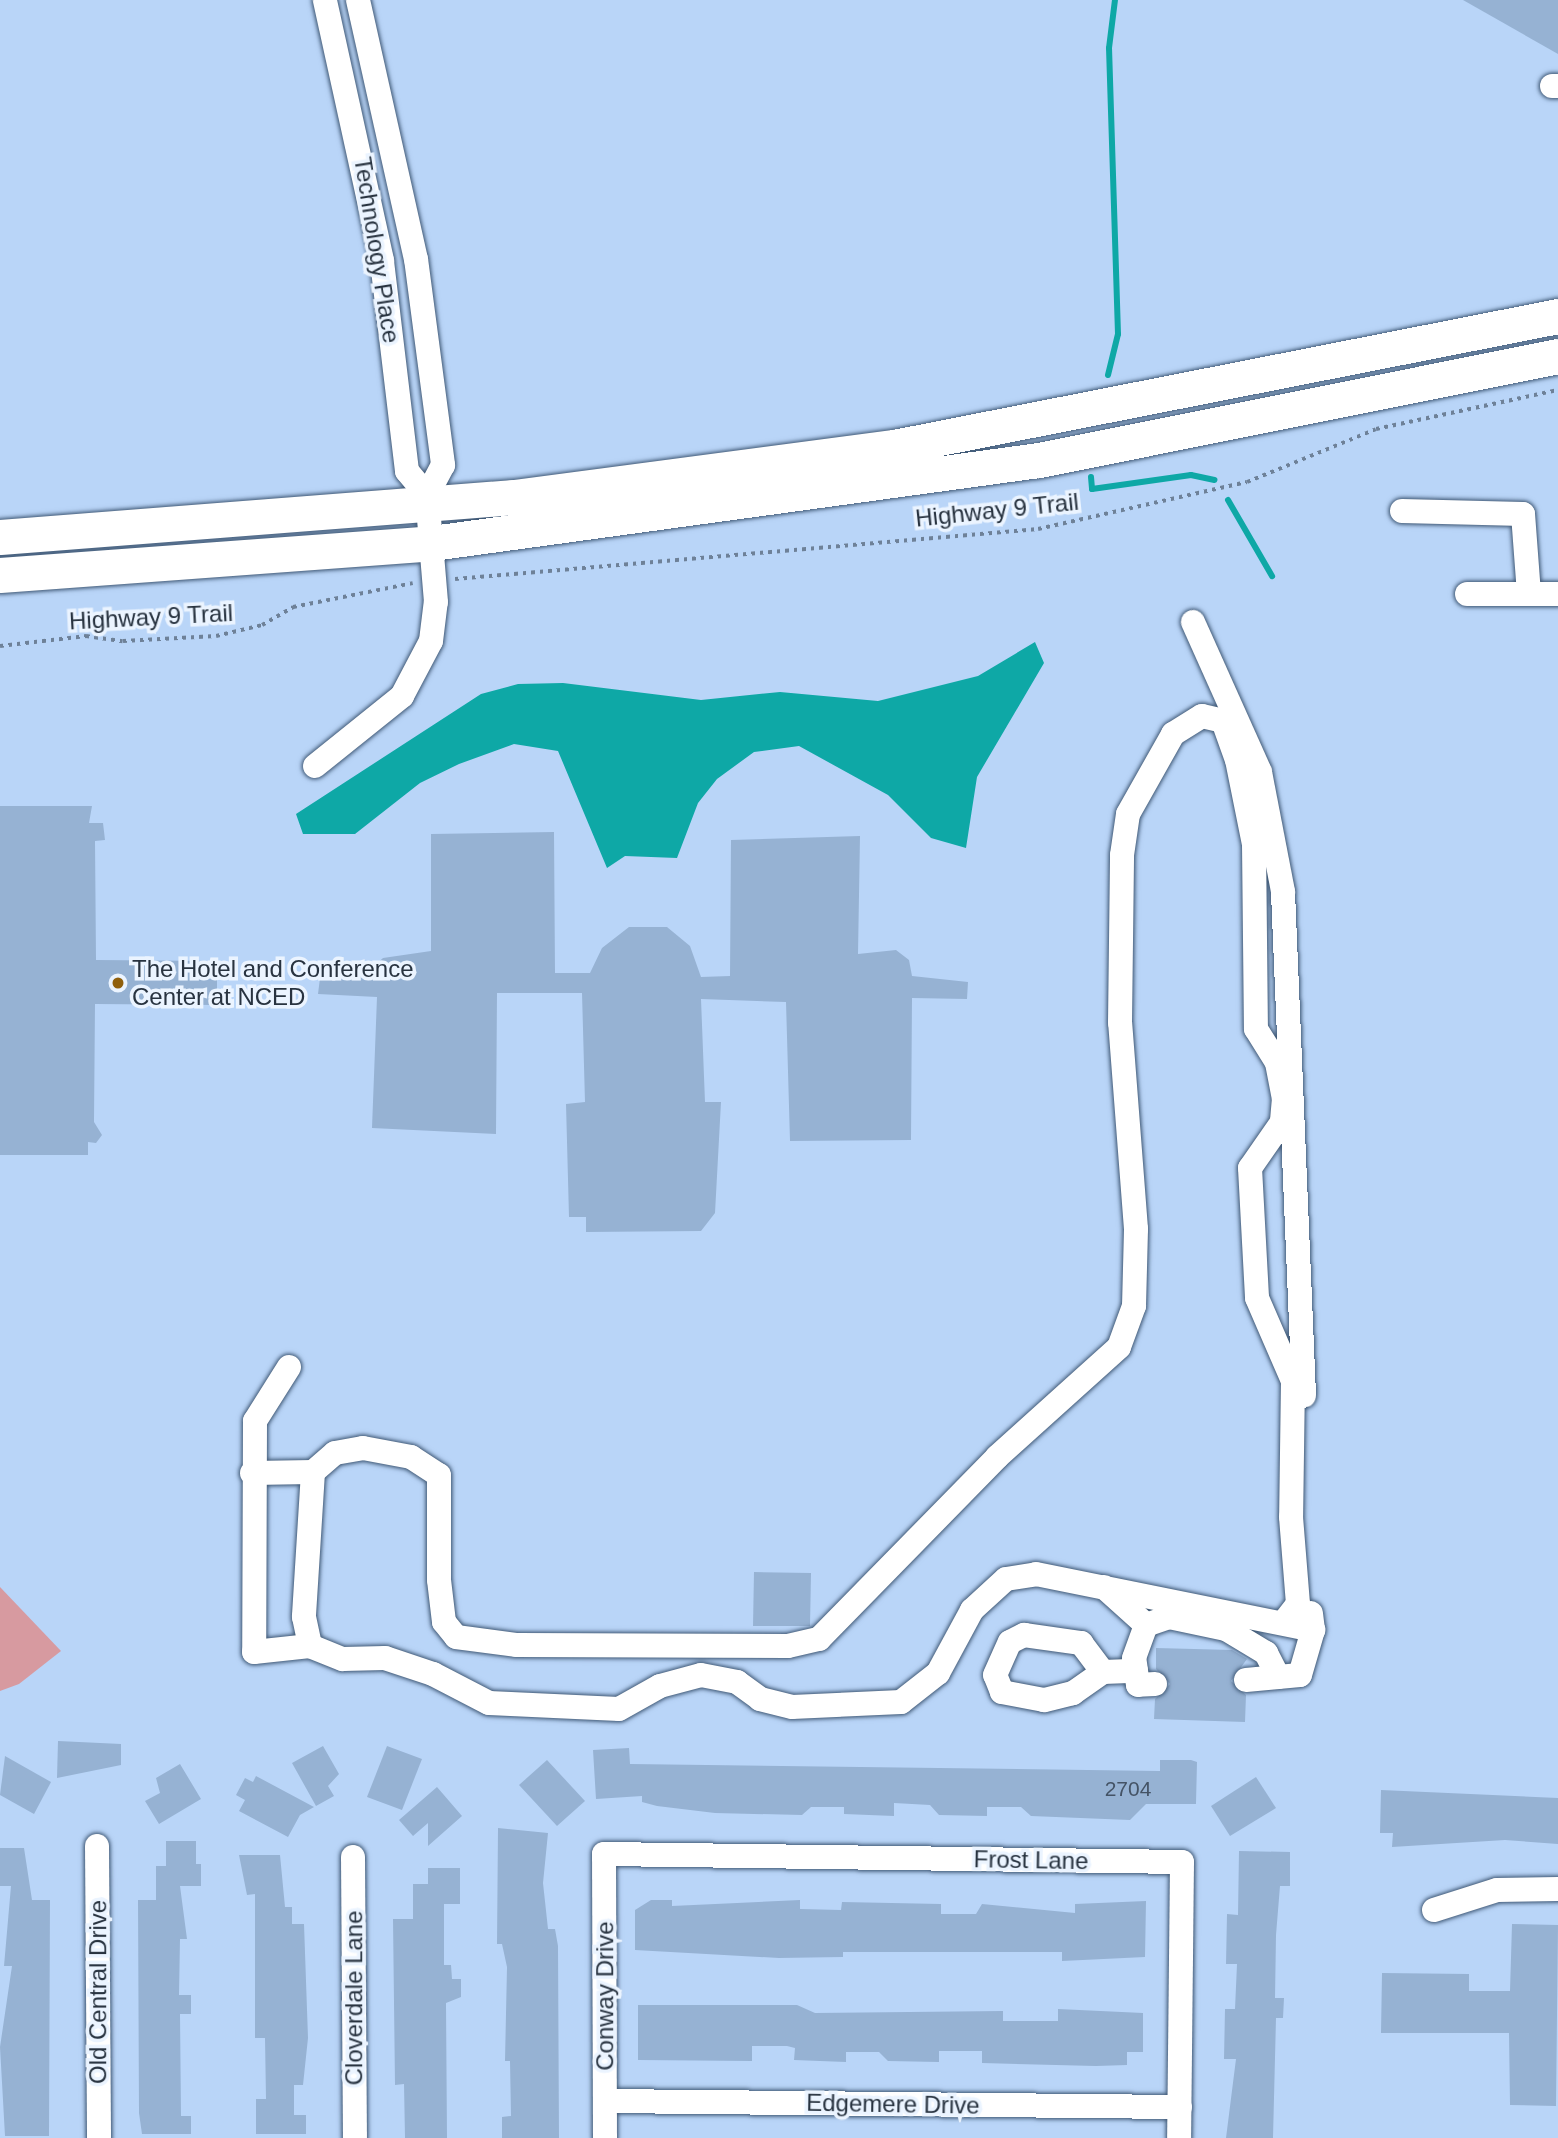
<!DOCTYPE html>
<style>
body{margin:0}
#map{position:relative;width:1558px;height:2138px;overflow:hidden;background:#b9d5f8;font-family:Arial,sans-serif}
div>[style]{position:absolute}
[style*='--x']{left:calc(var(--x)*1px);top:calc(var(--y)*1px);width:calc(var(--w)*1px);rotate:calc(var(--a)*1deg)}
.green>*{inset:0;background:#d79aa0}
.water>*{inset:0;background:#0ea8a6}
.stream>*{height:6px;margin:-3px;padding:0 3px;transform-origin:3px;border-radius:3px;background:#0ea8a6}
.building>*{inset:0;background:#96b2d3}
.path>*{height:3.5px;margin-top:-1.75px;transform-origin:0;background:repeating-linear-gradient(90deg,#6e8198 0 3.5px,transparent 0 8.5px)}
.roads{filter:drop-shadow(0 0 2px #405976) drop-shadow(0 0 2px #405976)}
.minor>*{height:24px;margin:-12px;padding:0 12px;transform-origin:12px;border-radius:12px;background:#fff}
.highway>*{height:35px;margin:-17.5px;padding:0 17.5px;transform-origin:17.5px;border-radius:17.5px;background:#fff}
.dots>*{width:19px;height:19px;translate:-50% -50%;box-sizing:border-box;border:4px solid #ebf4ff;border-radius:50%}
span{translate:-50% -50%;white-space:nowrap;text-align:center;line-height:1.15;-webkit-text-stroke:7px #ebf4ff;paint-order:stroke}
.number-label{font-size:21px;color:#445365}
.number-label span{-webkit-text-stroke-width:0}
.street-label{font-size:24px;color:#283340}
.poi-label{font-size:24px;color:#283340}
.left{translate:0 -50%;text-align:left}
</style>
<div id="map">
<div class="green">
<i style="clip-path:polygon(0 1587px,61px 1651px,19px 1684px,0 1691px)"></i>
</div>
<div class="water">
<i style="clip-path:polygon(1035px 642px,1044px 663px,977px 777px,966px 848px,931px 838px,888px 795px,799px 746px,754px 752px,717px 779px,698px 803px,677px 858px,625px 856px,607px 868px,558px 751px,514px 744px,459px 764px,420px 783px,355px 834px,303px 834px,296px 814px,481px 694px,518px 684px,563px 683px,701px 700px,780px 692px,878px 701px,978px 676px)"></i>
</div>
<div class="stream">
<i style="--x:1108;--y:375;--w:42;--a:-76.3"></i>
<i style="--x:1118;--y:334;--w:286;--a:-91.8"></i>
<i style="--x:1109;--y:48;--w:48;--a:-82.9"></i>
<i style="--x:1091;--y:477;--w:12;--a:85"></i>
<i style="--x:1092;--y:489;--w:100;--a:-8"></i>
<i style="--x:1191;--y:475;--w:24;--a:12"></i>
<i style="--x:1228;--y:500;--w:88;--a:59.9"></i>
</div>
<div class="building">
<i style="clip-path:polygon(1463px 0,1558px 0,1558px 54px)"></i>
<i style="clip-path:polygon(0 806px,92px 806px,89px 823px,103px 823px,105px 840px,95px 841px,96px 960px,217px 961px,217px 1005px,95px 1004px,94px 1122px,102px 1135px,96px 1143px,88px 1142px,88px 1155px,0 1155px)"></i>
<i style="clip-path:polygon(554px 832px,555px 973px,590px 973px,602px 948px,629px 927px,667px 927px,690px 946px,701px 977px,730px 976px,731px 840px,860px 836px,858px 954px,896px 950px,909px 960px,912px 976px,968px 982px,967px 999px,912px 998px,911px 1140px,790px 1141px,786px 1002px,701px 999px,705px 1102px,721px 1102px,715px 1213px,701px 1231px,586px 1232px,586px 1217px,569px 1217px,566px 1104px,585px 1102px,582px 993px,497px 993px,496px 1134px,372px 1128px,377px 997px,318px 994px,321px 970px,372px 968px,383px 958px,431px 951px,431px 834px)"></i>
<i style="clip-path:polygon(754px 1572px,811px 1573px,810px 1626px,753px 1626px)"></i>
<i style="clip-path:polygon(1156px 1648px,1232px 1650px,1247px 1659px,1231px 1681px,1246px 1695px,1245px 1722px,1154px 1719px,1155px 1699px,1170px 1684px,1156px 1669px)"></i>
<i style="clip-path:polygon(58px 1741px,121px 1744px,121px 1765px,57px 1778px)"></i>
<i style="clip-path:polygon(323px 1746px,339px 1774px,328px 1786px,334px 1796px,316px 1806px,292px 1763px)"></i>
<i style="clip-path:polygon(387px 1746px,422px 1759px,402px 1810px,367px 1797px)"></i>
<i style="clip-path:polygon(629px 1748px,630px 1764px,1160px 1771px,1160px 1760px,1191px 1760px,1197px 1762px,1196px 1804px,1146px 1804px,1130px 1820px,1031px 1816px,1021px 1807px,987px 1807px,987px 1816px,939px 1815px,930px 1805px,894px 1803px,894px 1816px,844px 1814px,844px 1807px,811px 1807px,802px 1815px,715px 1813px,657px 1806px,642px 1802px,642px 1796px,596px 1799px,593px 1750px)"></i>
<i style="clip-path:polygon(5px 1756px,51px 1782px,34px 1814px,0 1795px)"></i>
<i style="clip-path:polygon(547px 1760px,585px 1801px,557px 1826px,519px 1785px)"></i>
<i style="clip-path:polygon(180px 1764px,201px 1799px,159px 1824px,145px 1801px,160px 1793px,156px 1778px)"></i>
<i style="clip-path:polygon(256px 1776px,314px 1807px,300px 1815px,288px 1837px,239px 1811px,245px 1800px,236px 1795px,245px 1778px,253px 1782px)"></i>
<i style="clip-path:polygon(1256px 1777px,1276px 1808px,1230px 1836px,1211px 1806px)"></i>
<i style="clip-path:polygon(437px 1787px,462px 1816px,428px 1846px,428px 1823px,413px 1836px,399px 1820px)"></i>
<i style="clip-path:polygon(1381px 1790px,1558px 1798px,1558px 1844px,1505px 1840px,1392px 1847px,1393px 1833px,1380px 1833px)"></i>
<i style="clip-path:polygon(498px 1828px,548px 1833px,543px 1883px,548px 1929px,555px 1929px,558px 1946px,559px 2138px,502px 2138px,502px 2117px,511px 2116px,510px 2061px,505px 2061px,507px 1967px,502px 1944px,497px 1944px)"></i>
<i style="clip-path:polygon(166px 1841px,196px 1841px,196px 1864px,201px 1864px,201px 1886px,180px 1886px,187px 1939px,180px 1939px,179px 1995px,191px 1995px,191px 2014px,180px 2014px,181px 2116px,191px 2116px,191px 2134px,142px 2134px,139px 2113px,138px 1900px,156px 1900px,156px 1866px,166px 1866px)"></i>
<i style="clip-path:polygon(0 1848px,24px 1848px,32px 1900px,50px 1900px,49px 2136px,5px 2136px,0 2047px,12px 1966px,4px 1966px,11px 1886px,0 1886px)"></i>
<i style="clip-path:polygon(1239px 1851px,1290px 1852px,1290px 1886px,1280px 1886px,1276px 1935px,1275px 1998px,1284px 1998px,1283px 2018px,1276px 2018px,1273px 2138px,1226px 2138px,1236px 2059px,1224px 2059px,1225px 2009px,1235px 2009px,1237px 1964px,1226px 1964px,1227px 1914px,1238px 1915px)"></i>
<i style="clip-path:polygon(239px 1855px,280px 1855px,285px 1907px,292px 1907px,292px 1924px,304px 1924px,308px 2038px,303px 2085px,294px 2085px,294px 2115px,306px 2115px,306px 2134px,256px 2134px,256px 2099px,266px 2099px,265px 2038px,255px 2038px,255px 1894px,247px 1895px)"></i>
<i style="clip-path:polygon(428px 1868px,460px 1868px,460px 1904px,444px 1904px,444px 1965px,451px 1965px,452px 1979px,461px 1979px,461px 1997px,446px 2003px,447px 2138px,405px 2138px,404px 2084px,395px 2085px,393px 1919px,413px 1919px,413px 1884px,428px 1884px)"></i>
<i style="clip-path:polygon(651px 1900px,672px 1900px,672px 1906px,800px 1900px,800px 1909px,841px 1910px,842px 1902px,941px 1904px,941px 1914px,976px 1914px,982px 1904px,1075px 1913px,1075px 1904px,1146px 1901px,1145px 1957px,1062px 1961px,1062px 1952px,843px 1952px,843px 1957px,779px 1958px,635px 1950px,635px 1910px)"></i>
<i style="clip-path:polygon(1512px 1924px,1558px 1925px,1556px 2106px,1510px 2105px,1509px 2033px,1381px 2033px,1382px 1973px,1469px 1974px,1469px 1991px,1510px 1991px)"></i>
<i style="clip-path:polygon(638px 2005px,797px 2005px,815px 2013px,1003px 2011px,1003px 2021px,1058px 2021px,1058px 2009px,1143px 2013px,1143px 2052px,1127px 2052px,1127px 2065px,1096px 2066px,982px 2063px,982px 2051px,939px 2051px,939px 2062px,888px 2061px,879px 2052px,846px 2052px,846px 2062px,794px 2060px,795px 2048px,787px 2046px,752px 2046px,752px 2061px,638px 2060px)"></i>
</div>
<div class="path">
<i style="--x:455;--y:579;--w:585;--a:-4.9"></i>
<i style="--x:1038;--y:529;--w:214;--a:-12.7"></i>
<i style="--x:1247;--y:482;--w:139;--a:-22.3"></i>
<i style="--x:1376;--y:429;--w:186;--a:-12.1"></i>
<i style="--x:0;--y:646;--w:87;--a:-6.6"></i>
<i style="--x:86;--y:636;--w:37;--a:8"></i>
<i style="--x:123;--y:641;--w:93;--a:-3.1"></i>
<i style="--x:216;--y:636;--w:47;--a:-13.4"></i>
<i style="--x:262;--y:625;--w:36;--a:-30"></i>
<i style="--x:293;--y:607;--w:122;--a:-11.3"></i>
</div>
<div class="roads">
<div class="minor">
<i style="--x:358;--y:0;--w:265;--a:77.4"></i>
<i style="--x:416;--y:259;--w:208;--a:82.5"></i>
<i style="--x:443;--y:465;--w:34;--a:118"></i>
<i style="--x:1552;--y:86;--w:6;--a:0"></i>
<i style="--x:1402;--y:511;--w:121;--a:1.4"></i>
<i style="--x:1523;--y:514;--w:80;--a:85.7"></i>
<i style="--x:1467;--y:594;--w:91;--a:0"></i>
<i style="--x:1193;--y:622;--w:164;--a:65.9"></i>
<i style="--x:1260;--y:772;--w:122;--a:79.1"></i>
<i style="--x:1283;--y:892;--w:504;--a:87.61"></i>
<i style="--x:315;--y:766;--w:112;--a:-38.8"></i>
<i style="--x:402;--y:696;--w:62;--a:-62.2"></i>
<i style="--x:431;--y:641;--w:39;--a:-83"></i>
<i style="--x:436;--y:602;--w:107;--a:-94.8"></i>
<i style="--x:427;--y:495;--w:31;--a:-130"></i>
<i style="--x:407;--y:471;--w:212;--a:-96.8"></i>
<i style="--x:382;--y:260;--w:266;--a:-102.4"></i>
<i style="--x:289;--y:1367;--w:64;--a:122.2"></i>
<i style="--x:255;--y:1421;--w:231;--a:90.2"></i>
<i style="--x:254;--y:1652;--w:56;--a:-6.1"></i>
<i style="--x:310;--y:1646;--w:35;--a:22"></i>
<i style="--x:343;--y:1659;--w:42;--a:-1.4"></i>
<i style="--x:385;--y:1658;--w:51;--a:18.4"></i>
<i style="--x:433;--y:1674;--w:63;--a:27.4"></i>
<i style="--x:489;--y:1703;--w:130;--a:2.6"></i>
<i style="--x:619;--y:1709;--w:47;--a:-29.3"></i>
<i style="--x:660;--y:1686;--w:42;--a:-15"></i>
<i style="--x:701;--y:1675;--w:37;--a:11"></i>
<i style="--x:737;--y:1682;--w:29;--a:36"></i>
<i style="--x:760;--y:1699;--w:33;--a:14"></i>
<i style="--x:792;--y:1707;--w:109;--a:-2.6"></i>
<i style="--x:901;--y:1702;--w:47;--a:-38.1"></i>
<i style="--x:938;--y:1673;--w:72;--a:-61.6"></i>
<i style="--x:972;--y:1610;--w:46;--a:-42.4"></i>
<i style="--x:1006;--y:1579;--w:30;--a:-9"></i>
<i style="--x:1036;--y:1574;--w:283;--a:11.4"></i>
<i style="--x:313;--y:1472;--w:29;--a:-41"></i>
<i style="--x:335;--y:1453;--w:28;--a:-10"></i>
<i style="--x:363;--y:1448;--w:49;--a:10.6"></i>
<i style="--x:411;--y:1457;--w:33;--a:33"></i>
<i style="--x:439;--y:1475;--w:105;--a:90"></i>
<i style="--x:439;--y:1580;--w:42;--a:83.2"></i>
<i style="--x:444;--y:1622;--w:19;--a:51"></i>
<i style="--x:456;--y:1637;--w:62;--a:7.5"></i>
<i style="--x:517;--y:1645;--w:271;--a:0.2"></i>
<i style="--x:788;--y:1646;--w:32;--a:-13"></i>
<i style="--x:819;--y:1639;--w:255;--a:-45.6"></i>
<i style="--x:997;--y:1457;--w:164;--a:-42"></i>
<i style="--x:1119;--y:1347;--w:44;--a:-69.9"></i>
<i style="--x:1134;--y:1306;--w:77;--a:-88.5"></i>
<i style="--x:1136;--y:1229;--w:207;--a:-94.4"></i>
<i style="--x:1120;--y:1023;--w:168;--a:-89.3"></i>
<i style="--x:1122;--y:855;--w:41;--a:-81.7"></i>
<i style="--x:1128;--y:814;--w:92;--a:-60.6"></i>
<i style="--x:1173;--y:734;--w:34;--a:-32"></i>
<i style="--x:1202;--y:716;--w:22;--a:13"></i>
<i style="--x:1223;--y:721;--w:41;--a:70.3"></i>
<i style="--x:1237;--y:760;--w:86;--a:78.6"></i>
<i style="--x:1254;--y:844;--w:185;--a:89.4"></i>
<i style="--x:1256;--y:1029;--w:40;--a:58"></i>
<i style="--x:1277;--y:1063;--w:36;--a:79"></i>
<i style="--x:1284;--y:1098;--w:24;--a:95"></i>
<i style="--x:1282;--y:1122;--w:56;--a:124.8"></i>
<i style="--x:1250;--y:1168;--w:130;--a:86.9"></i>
<i style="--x:1257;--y:1298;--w:90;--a:66.6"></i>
<i style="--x:1293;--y:1381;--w:136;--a:90.8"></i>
<i style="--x:1291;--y:1517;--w:87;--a:85.4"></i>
<i style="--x:1298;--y:1604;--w:24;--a:128"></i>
<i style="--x:252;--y:1473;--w:61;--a:-0.9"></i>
<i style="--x:313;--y:1472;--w:145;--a:93.6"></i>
<i style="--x:304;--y:1617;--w:30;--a:78"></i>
<i style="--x:1104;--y:1587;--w:57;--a:42.1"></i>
<i style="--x:1103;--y:1672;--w:37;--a:145"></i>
<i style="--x:1073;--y:1693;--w:30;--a:166"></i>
<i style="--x:1044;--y:1700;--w:43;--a:-169.2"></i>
<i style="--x:1002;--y:1692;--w:18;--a:-112"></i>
<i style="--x:995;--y:1675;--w:36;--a:-66"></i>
<i style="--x:1010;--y:1642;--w:16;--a:-27"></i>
<i style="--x:1024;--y:1635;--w:58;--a:8"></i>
<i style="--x:1081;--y:1643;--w:36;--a:53"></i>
<i style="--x:1103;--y:1672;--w:33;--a:-2"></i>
<i style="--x:1246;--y:1680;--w:54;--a:-5.3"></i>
<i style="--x:1300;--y:1675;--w:47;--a:-73.9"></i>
<i style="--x:1313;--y:1630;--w:17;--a:-97"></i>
<i style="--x:1155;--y:1684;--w:17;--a:177"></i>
<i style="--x:1138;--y:1685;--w:27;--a:-98"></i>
<i style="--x:1134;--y:1658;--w:35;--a:-70"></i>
<i style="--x:1146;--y:1625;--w:24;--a:-19"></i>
<i style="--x:1169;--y:1617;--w:58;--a:11.9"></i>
<i style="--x:1226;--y:1629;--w:47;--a:31"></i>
<i style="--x:1266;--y:1653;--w:27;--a:63"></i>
<i style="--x:97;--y:1846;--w:292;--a:89.6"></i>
<i style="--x:353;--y:1857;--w:281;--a:89.6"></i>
<i style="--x:1434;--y:1910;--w:66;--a:-17.6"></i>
<i style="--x:1497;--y:1890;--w:61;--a:-0.9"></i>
<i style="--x:606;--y:2101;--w:574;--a:0.6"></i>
<i style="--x:605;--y:2138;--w:284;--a:-90.2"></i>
<i style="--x:604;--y:1854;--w:578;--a:0.79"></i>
<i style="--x:1182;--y:1862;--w:276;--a:90.6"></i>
</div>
<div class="highway">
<i style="--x:0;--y:537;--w:516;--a:-4.45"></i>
<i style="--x:514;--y:497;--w:383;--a:-7.5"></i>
<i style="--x:894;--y:447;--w:677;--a:-11.16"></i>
<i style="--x:0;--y:575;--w:433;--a:-4.2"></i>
<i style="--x:432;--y:543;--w:613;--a:-7.79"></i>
<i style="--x:1039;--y:460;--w:529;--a:-11.33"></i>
</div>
</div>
<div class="dots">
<i style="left:118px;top:983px;background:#90600d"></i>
</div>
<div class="number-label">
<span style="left:1128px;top:1789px">2704</span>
</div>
<div class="street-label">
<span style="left:377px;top:250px;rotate:81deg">Technology Place</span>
<span style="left:997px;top:510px;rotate:-6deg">Highway 9 Trail</span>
<span style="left:151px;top:617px;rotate:-3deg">Highway 9 Trail</span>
<span style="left:1031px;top:1860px;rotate:1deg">Frost Lane</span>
<span style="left:98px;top:1992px;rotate:-90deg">Old Central Drive</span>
<span style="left:605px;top:1996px;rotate:-90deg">Conway Drive</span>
<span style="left:354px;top:1998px;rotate:-90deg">Cloverdale Lane</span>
<span style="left:893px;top:2104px;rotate:1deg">Edgemere Drive</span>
</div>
<div class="poi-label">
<span class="left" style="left:132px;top:983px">The Hotel and Conference<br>Center at NCED</span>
</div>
</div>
